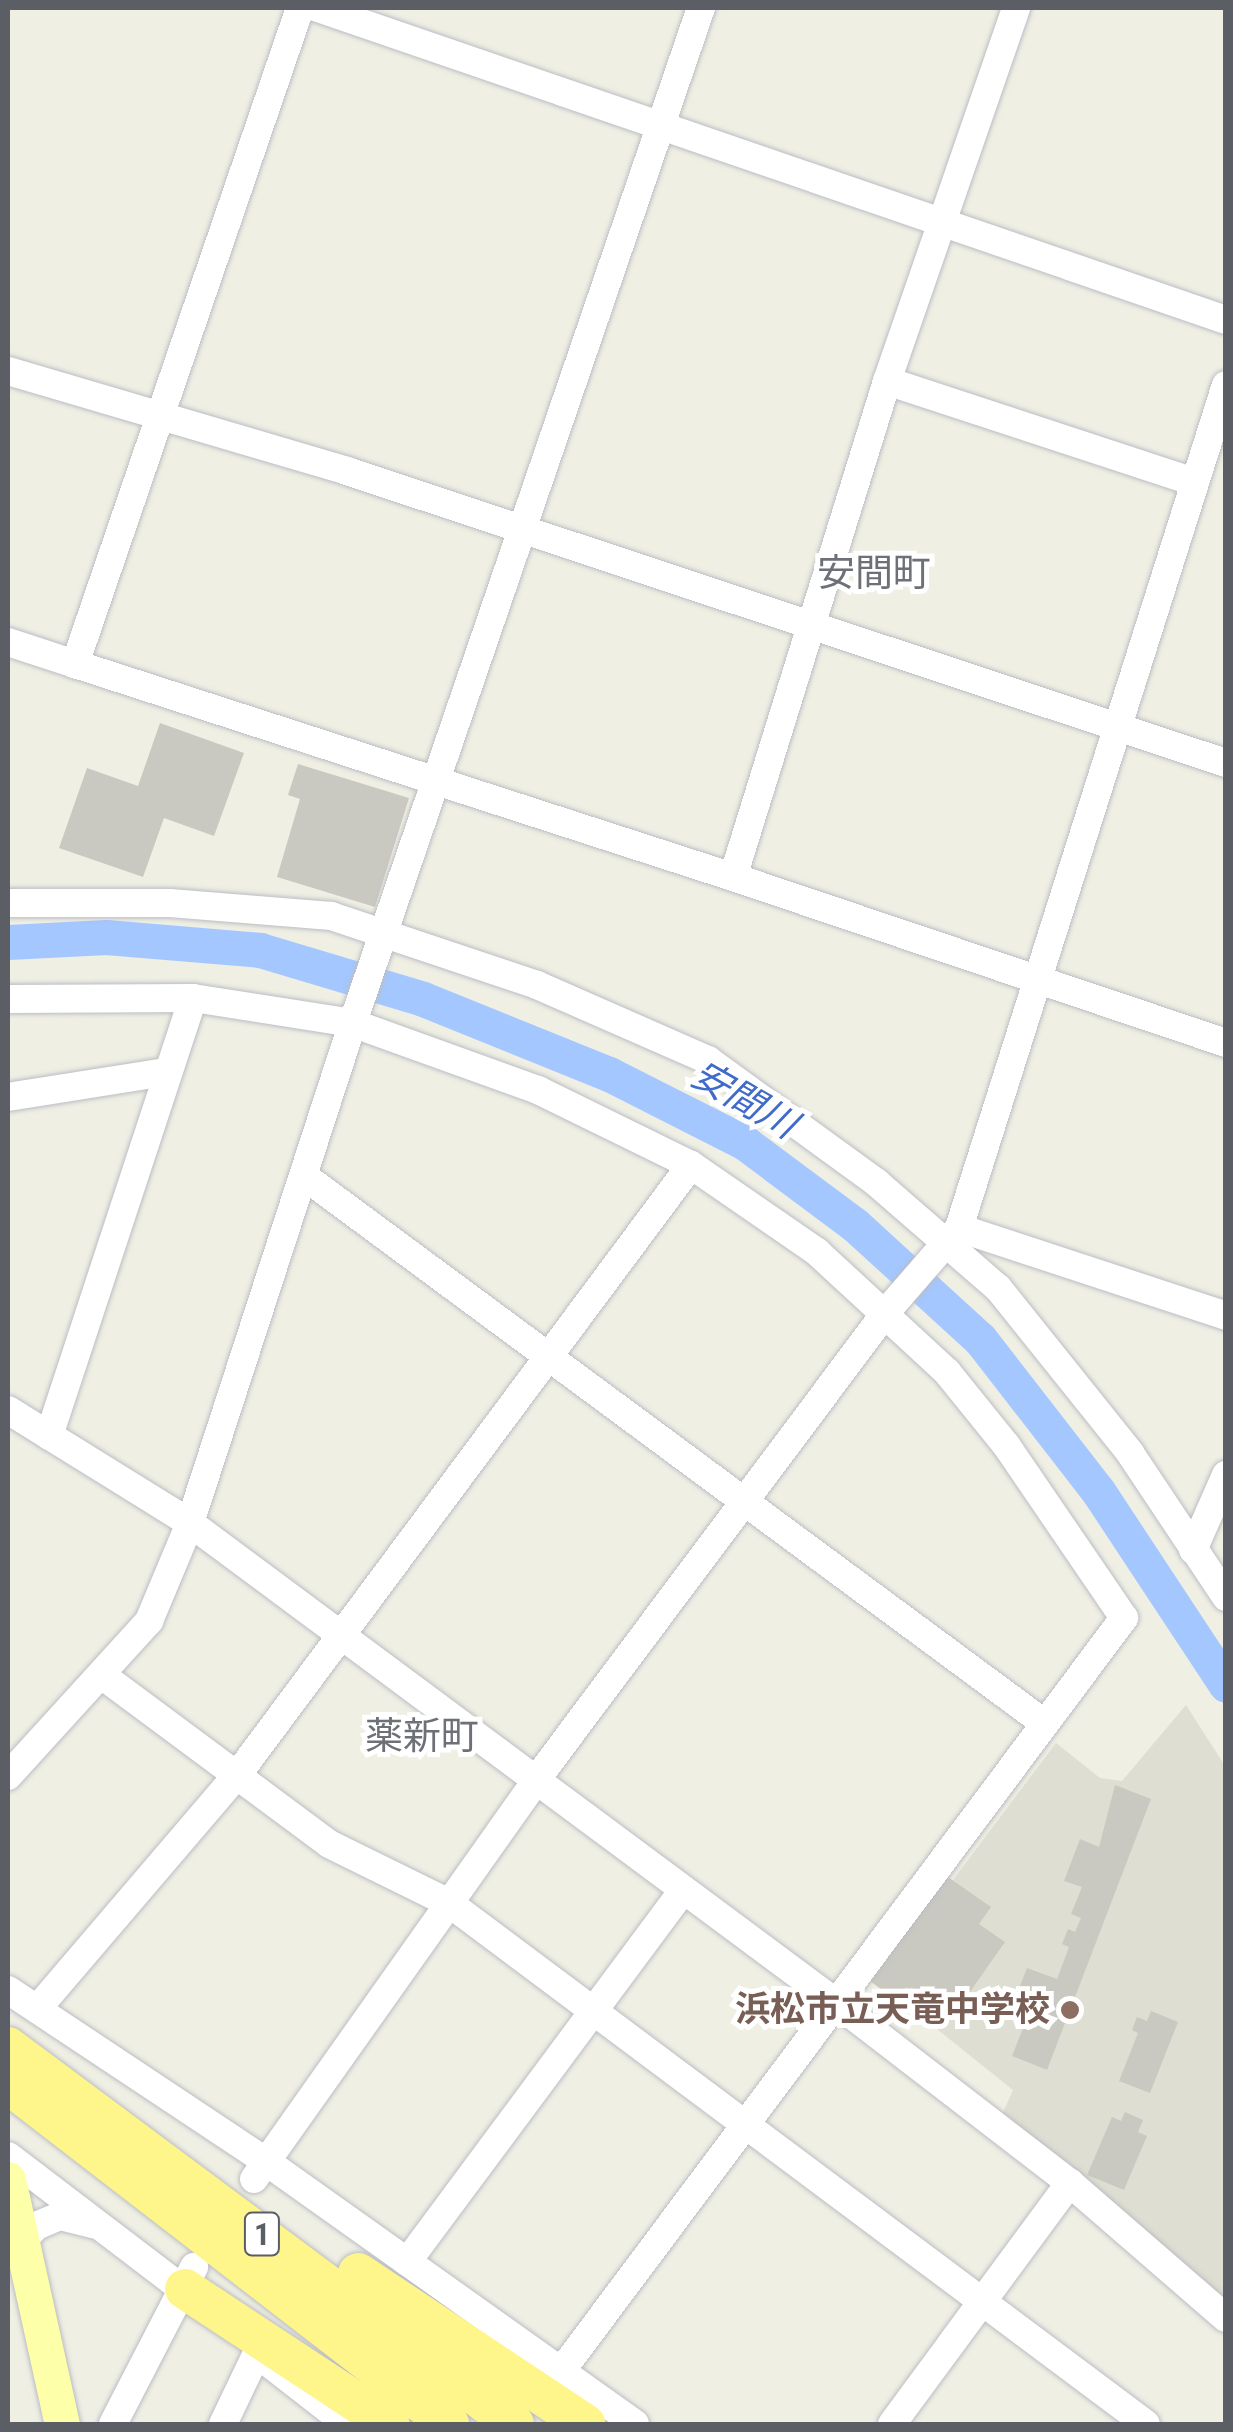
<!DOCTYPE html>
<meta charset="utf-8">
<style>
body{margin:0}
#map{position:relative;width:1233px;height:2432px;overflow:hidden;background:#efefe4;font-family:"Roboto Condensed","Noto Sans JP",sans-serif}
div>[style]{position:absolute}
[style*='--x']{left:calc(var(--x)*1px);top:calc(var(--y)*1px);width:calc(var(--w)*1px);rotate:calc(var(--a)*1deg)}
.education>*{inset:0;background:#dfded2}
.river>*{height:35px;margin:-17.5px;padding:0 17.5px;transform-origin:17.5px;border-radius:17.5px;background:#a4c7ff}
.building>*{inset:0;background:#cac9c1}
.roads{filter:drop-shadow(0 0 2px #bbbdc3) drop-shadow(0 0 2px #bbbdc3)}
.minor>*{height:28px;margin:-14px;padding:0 14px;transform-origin:14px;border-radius:14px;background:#fff}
.major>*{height:35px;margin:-17.5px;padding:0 17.5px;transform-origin:17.5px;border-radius:17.5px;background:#feffa9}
.highway>*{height:40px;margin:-20px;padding:0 20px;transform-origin:20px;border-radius:20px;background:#fff68b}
.dots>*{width:28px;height:28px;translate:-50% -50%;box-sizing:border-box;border:5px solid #fff;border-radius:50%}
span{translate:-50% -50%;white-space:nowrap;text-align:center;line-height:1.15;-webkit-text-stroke:10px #fff;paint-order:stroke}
.shield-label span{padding:2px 8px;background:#fff;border:2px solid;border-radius:8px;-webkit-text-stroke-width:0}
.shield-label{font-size:32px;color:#5c5e65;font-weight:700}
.education-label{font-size:35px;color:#785e54;font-weight:700}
.right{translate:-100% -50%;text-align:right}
.neighbourhood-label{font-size:38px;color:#6d7077}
.water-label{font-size:38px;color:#406bc9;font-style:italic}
.frame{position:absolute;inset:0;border:10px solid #5c5e65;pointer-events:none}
</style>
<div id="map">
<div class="education">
<i style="clip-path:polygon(1186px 1705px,1225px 1766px,1225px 2299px,1002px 2115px,1013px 2090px,877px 1981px,1056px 1743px,1100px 1778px,1122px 1781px)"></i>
</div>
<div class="river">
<i style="--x:8;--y:942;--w:98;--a:-2.9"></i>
<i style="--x:106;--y:937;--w:155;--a:4.8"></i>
<i style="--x:260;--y:950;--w:170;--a:16.7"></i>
<i style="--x:423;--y:999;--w:201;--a:22"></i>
<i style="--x:609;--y:1074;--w:153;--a:26.9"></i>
<i style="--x:745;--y:1143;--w:137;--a:36.7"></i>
<i style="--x:855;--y:1225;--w:169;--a:42.4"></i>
<i style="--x:980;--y:1339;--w:192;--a:52.2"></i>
<i style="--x:1098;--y:1491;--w:232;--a:56.6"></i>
</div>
<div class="building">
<i style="clip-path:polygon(160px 723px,244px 753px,214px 836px,164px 818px,143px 877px,59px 848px,87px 768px,138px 786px)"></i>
<i style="clip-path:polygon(298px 764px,409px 798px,375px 907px,277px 877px,300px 799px,288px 795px)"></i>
<i style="clip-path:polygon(1115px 1785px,1151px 1799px,1047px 2070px,1012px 2056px,1029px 2013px,1012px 2006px,1027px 1968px,1057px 1979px,1069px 1947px,1062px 1944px,1068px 1929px,1075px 1932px,1081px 1918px,1071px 1914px,1082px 1887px,1064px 1881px,1080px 1839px,1099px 1847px)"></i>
<i style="clip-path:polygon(945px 1875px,991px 1907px,979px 1924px,1005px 1942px,951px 2019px,906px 1987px,897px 2001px,870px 1981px)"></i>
<i style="clip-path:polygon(1151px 2011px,1178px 2022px,1150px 2093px,1119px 2081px,1138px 2033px,1132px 2030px,1137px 2017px,1147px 2021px)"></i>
<i style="clip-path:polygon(1125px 2112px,1143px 2120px,1138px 2132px,1147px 2136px,1124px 2190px,1087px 2175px,1112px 2117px,1121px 2121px)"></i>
</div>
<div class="roads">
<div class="minor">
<i style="--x:300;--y:8;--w:694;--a:108.93"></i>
<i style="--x:75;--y:664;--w:692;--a:17.94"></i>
<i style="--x:733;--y:877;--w:519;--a:-72.75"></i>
<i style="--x:887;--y:381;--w:395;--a:-70.9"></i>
<i style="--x:318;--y:8;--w:960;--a:18.96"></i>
<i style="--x:8;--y:371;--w:353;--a:16.4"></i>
<i style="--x:347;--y:471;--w:926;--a:18.38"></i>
<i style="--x:887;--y:381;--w:324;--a:18.2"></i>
<i style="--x:8;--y:642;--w:71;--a:18.2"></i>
<i style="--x:733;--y:877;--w:520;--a:18.61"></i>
<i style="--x:8;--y:903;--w:162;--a:0"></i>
<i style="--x:170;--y:903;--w:162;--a:4.6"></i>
<i style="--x:331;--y:916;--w:217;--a:18.5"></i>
<i style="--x:537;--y:985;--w:187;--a:23.7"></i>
<i style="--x:708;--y:1060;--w:209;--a:36"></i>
<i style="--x:877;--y:1183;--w:160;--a:41"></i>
<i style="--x:998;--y:1288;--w:211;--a:51.3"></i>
<i style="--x:1130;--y:1453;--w:173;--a:56.3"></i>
<i style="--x:8;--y:999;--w:185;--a:-0.3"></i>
<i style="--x:193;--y:998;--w:161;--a:8.9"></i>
<i style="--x:352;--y:1023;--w:198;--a:19.8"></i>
<i style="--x:538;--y:1090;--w:170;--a:26.1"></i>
<i style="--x:691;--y:1165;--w:153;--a:34.6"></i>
<i style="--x:817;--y:1252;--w:177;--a:42.7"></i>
<i style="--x:947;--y:1372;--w:94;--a:51.1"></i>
<i style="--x:1006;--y:1445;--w:209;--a:55.7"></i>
<i style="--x:1124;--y:1618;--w:939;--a:126.77"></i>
<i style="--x:8;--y:1097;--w:160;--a:-9"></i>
<i style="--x:304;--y:1176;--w:920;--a:36.47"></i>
<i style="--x:959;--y:1228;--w:281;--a:18.2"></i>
<i style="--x:8;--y:1410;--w:214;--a:31.8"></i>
<i style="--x:190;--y:1523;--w:803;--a:36.6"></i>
<i style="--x:835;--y:2002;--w:297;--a:37.6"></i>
<i style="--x:1070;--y:2183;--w:206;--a:40.9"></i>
<i style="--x:49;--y:1436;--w:461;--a:-71.8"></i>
<i style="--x:1193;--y:1550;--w:82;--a:-66.3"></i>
<i style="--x:103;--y:1676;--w:282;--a:36.6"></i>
<i style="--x:329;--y:1844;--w:134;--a:26.2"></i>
<i style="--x:449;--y:1903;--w:870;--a:36.78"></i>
<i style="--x:8;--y:1776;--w:210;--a:-47.7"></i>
<i style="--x:149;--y:1621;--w:106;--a:-67.3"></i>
<i style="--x:190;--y:1523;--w:527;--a:-71.98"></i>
<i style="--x:353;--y:1022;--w:1072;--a:-71.06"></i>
<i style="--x:8;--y:1990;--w:307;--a:33.6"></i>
<i style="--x:264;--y:2160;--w:455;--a:35.4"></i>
<i style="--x:37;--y:2009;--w:309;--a:-49.5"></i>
<i style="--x:238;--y:1774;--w:759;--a:-53.36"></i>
<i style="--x:8;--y:2156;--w:236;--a:37.3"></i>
<i style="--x:254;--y:2179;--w:489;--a:-54.7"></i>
<i style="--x:536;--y:1780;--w:584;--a:-53.21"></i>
<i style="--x:886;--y:1312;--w:111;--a:-49"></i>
<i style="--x:959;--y:1228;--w:884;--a:-72.43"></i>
<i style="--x:19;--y:2245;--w:25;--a:-48"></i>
<i style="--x:36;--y:2226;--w:26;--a:-23"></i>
<i style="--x:60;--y:2216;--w:36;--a:14"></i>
<i style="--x:407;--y:2262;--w:462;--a:-53.4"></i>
<i style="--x:270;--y:2364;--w:98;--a:37.9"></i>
<i style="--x:113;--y:2424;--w:177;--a:-62.7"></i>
<i style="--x:223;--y:2424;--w:79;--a:-64.4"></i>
<i style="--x:892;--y:2424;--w:300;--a:-53.6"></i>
</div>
<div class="major">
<i style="--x:8;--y:2179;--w:251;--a:77.6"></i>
</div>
<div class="highway">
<i style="--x:8;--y:2047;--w:631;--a:36.69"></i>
<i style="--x:8;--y:2084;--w:557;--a:37.63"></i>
<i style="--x:358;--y:2273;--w:273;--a:33.6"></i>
<i style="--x:185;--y:2289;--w:245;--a:33.4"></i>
</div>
</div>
<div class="dots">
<i style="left:1070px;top:2010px;background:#8d6e63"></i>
</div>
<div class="shield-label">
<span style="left:262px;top:2234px">1</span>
</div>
<div class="education-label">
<span class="right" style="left:1050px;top:2010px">浜松市立天竜中学校</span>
</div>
<div class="neighbourhood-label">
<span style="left:874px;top:574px">安間町</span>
<span style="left:422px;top:1737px">薬新町</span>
</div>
<div class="water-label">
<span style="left:744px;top:1100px;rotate:30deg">安間川</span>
</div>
<div class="frame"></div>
</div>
